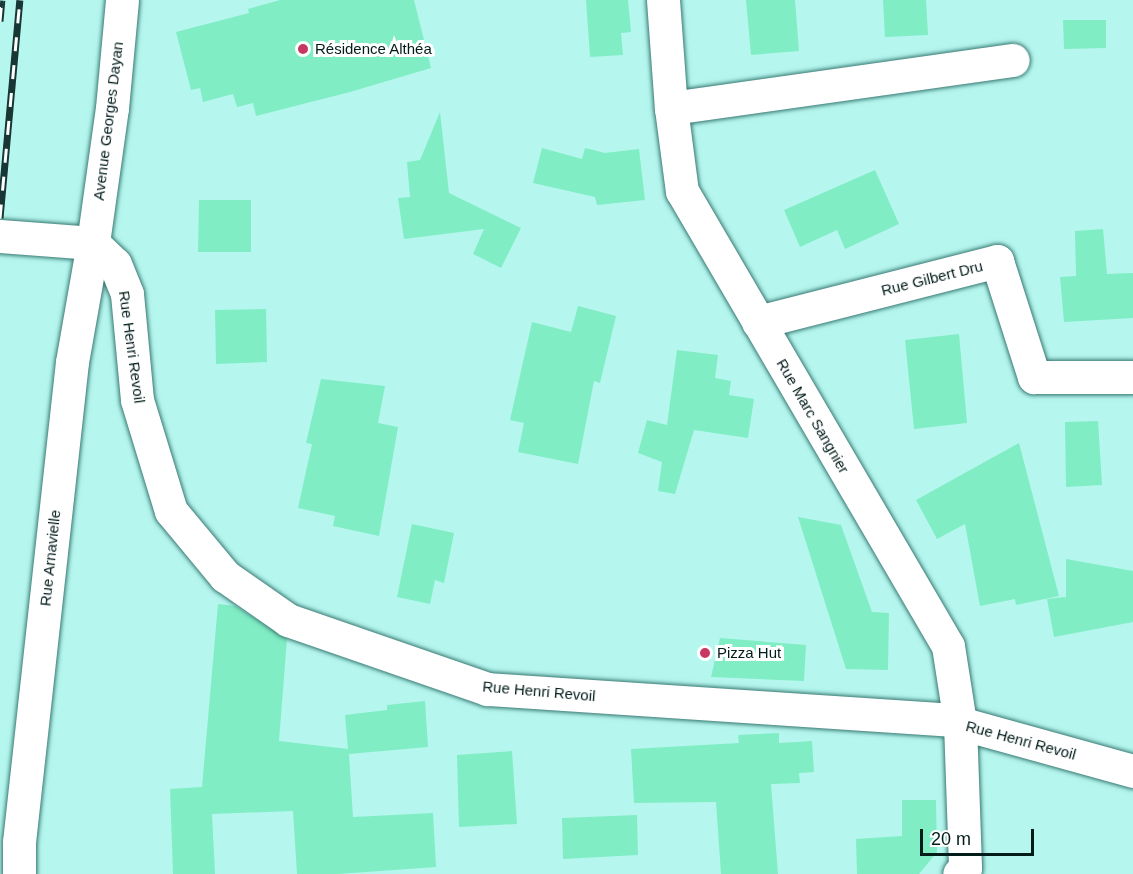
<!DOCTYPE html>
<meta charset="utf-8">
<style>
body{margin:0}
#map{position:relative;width:1133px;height:874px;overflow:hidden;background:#b5f7ef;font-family:Arial,sans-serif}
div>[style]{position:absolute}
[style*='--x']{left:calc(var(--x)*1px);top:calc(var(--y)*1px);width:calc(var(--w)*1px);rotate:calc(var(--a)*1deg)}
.building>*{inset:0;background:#80edc4}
.roads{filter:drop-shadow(0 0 2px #397973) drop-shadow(0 0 2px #397973)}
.minor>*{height:33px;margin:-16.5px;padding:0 16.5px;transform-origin:16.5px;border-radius:16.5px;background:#fff}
.tertiary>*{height:33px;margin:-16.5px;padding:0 16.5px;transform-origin:16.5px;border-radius:16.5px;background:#fff}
.rail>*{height:7px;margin-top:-3.5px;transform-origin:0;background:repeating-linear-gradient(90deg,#fff 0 14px,#183634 0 28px);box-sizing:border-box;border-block:2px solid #183634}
.dots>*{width:16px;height:16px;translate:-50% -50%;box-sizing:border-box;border:3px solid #fff;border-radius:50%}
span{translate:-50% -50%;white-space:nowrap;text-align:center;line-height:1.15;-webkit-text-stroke:6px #fff;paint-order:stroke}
.poi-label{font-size:15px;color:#021c1a}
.left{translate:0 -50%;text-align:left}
.street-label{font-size:15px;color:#021c1a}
.scale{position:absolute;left:920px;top:829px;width:114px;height:27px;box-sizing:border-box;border:3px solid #021c1a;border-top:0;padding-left:8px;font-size:18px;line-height:21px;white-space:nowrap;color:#021c1a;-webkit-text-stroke:4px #fff;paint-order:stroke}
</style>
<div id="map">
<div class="building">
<i style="clip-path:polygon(280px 0,414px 0,431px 68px,350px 92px,256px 116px,253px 103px,237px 107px,233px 94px,203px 102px,200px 88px,191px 90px,176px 32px,249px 13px,248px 9px)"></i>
<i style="clip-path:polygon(586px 0,628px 0,631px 32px,621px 33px,623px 55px,590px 57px)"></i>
<i style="clip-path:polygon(746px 0,795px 0,799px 51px,751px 55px)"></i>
<i style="clip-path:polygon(883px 0,926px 0,928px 35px,885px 37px)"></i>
<i style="clip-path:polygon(1063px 20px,1106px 20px,1106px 48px,1064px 49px)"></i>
<i style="clip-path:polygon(440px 112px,449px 193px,521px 228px,501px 268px,473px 254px,484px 229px,404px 239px,398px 198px,410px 197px,407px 162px,420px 160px)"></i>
<i style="clip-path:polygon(542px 148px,582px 159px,585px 148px,605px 153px,639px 149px,645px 200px,597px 205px,595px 197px,533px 183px)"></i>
<i style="clip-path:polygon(875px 170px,899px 224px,845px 249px,837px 230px,800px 247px,784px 210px)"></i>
<i style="clip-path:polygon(199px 200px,251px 200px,251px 252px,198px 252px)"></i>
<i style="clip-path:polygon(1103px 229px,1107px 274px,1133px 273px,1133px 318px,1064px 322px,1060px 277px,1076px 276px,1075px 231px)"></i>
<i style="clip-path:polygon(578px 306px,616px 316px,600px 383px,594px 381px,578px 464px,518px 452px,524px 423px,510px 420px,532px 322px,571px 332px)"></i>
<i style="clip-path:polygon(266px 309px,267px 362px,216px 364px,215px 310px)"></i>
<i style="clip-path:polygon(959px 334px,967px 423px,914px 429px,905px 340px)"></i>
<i style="clip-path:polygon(677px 350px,718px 355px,715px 378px,731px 381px,729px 395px,754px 399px,748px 438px,694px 430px,675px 494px,658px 491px,662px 462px,638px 453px,647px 420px,667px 425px)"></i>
<i style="clip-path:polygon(321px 379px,385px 386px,378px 423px,398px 427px,379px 536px,333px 526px,335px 516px,298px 508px,312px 444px,306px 443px)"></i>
<i style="clip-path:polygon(1098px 421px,1102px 485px,1066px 487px,1065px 422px)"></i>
<i style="clip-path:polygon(1019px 443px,1059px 596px,1016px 605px,1015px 599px,980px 606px,965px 524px,937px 539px,916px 500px)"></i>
<i style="clip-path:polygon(798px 517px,841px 525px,872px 612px,889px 613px,888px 670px,846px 669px)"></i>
<i style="clip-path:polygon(412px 524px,454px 533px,444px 583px,435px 580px,430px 604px,397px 597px)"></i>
<i style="clip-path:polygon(1066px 559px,1133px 571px,1133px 622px,1054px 637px,1047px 599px,1066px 597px)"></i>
<i style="clip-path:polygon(218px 604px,235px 606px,287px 639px,279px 741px,348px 749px,345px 715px,387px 710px,387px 705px,425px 701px,428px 747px,349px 754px,353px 817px,433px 813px,436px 867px,338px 874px,297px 874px,293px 811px,212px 814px,215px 874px,173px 874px,170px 789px,202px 787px)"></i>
<i style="clip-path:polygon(720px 638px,806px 645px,804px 681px,711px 677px)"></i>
<i style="clip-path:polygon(779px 733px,779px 743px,812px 741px,814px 772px,799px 773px,800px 783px,771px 784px,778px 874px,721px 874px,716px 802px,634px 803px,631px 749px,739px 743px,738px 735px)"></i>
<i style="clip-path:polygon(512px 751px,517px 824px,459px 827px,457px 755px)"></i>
<i style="clip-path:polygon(902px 800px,936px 800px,937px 852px,919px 874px,857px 874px,856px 839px,902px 836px)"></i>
<i style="clip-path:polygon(637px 815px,638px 855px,563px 859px,562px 818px)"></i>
</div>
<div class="roads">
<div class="minor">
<i style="--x:663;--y:0;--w:108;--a:85.8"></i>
<i style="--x:671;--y:108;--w:84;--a:82.5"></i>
<i style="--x:682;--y:191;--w:527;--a:59.69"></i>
<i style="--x:948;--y:646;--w:78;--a:81.1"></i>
<i style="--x:960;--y:723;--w:145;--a:88"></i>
<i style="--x:965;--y:868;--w:8;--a:135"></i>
<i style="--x:671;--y:108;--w:345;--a:-8"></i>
<i style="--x:0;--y:236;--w:93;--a:4.3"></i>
<i style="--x:93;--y:243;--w:30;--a:44"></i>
<i style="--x:115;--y:264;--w:32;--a:68"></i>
<i style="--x:127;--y:294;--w:106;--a:84.6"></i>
<i style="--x:137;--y:400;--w:116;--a:73"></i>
<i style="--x:171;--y:511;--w:85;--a:50.3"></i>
<i style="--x:225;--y:576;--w:77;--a:34.9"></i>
<i style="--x:288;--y:620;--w:211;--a:19.1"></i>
<i style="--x:487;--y:689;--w:463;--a:3.8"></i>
<i style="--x:949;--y:720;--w:191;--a:15.5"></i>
<i style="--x:758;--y:322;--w:247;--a:-14.3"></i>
<i style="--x:997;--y:261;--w:122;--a:72.3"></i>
<i style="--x:1034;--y:377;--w:99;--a:0"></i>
</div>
<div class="tertiary">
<i style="--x:19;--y:874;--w:32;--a:-90"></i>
<i style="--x:19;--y:842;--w:483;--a:-83.7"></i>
<i style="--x:72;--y:362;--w:121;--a:-80"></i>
<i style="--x:93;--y:243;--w:136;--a:-82"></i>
<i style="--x:112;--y:108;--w:108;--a:-84.7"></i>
</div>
</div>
<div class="rail">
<i style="--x:0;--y:21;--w:21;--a:-85"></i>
<i style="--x:0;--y:218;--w:219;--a:-84.8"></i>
</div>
<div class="dots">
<i style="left:303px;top:49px;background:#c63762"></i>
<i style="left:705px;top:653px;background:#c63762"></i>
</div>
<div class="poi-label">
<span class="left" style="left:315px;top:49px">Résidence Althéa</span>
<span class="left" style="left:717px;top:653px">Pizza Hut</span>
</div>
<div class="street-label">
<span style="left:108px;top:121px;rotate:-83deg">Avenue Georges Dayan</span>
<span style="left:932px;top:278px;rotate:-14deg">Rue Gilbert Dru</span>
<span style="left:132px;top:347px;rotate:82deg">Rue Henri Revoil</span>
<span style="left:813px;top:416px;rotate:60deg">Rue Marc Sangnier</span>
<span style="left:50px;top:558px;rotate:-84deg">Rue Arnavielle</span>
<span style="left:539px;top:691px;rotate:5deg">Rue Henri Revoil</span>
<span style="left:1021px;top:740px;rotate:15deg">Rue Henri Revoil</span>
</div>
<div class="scale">20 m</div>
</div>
